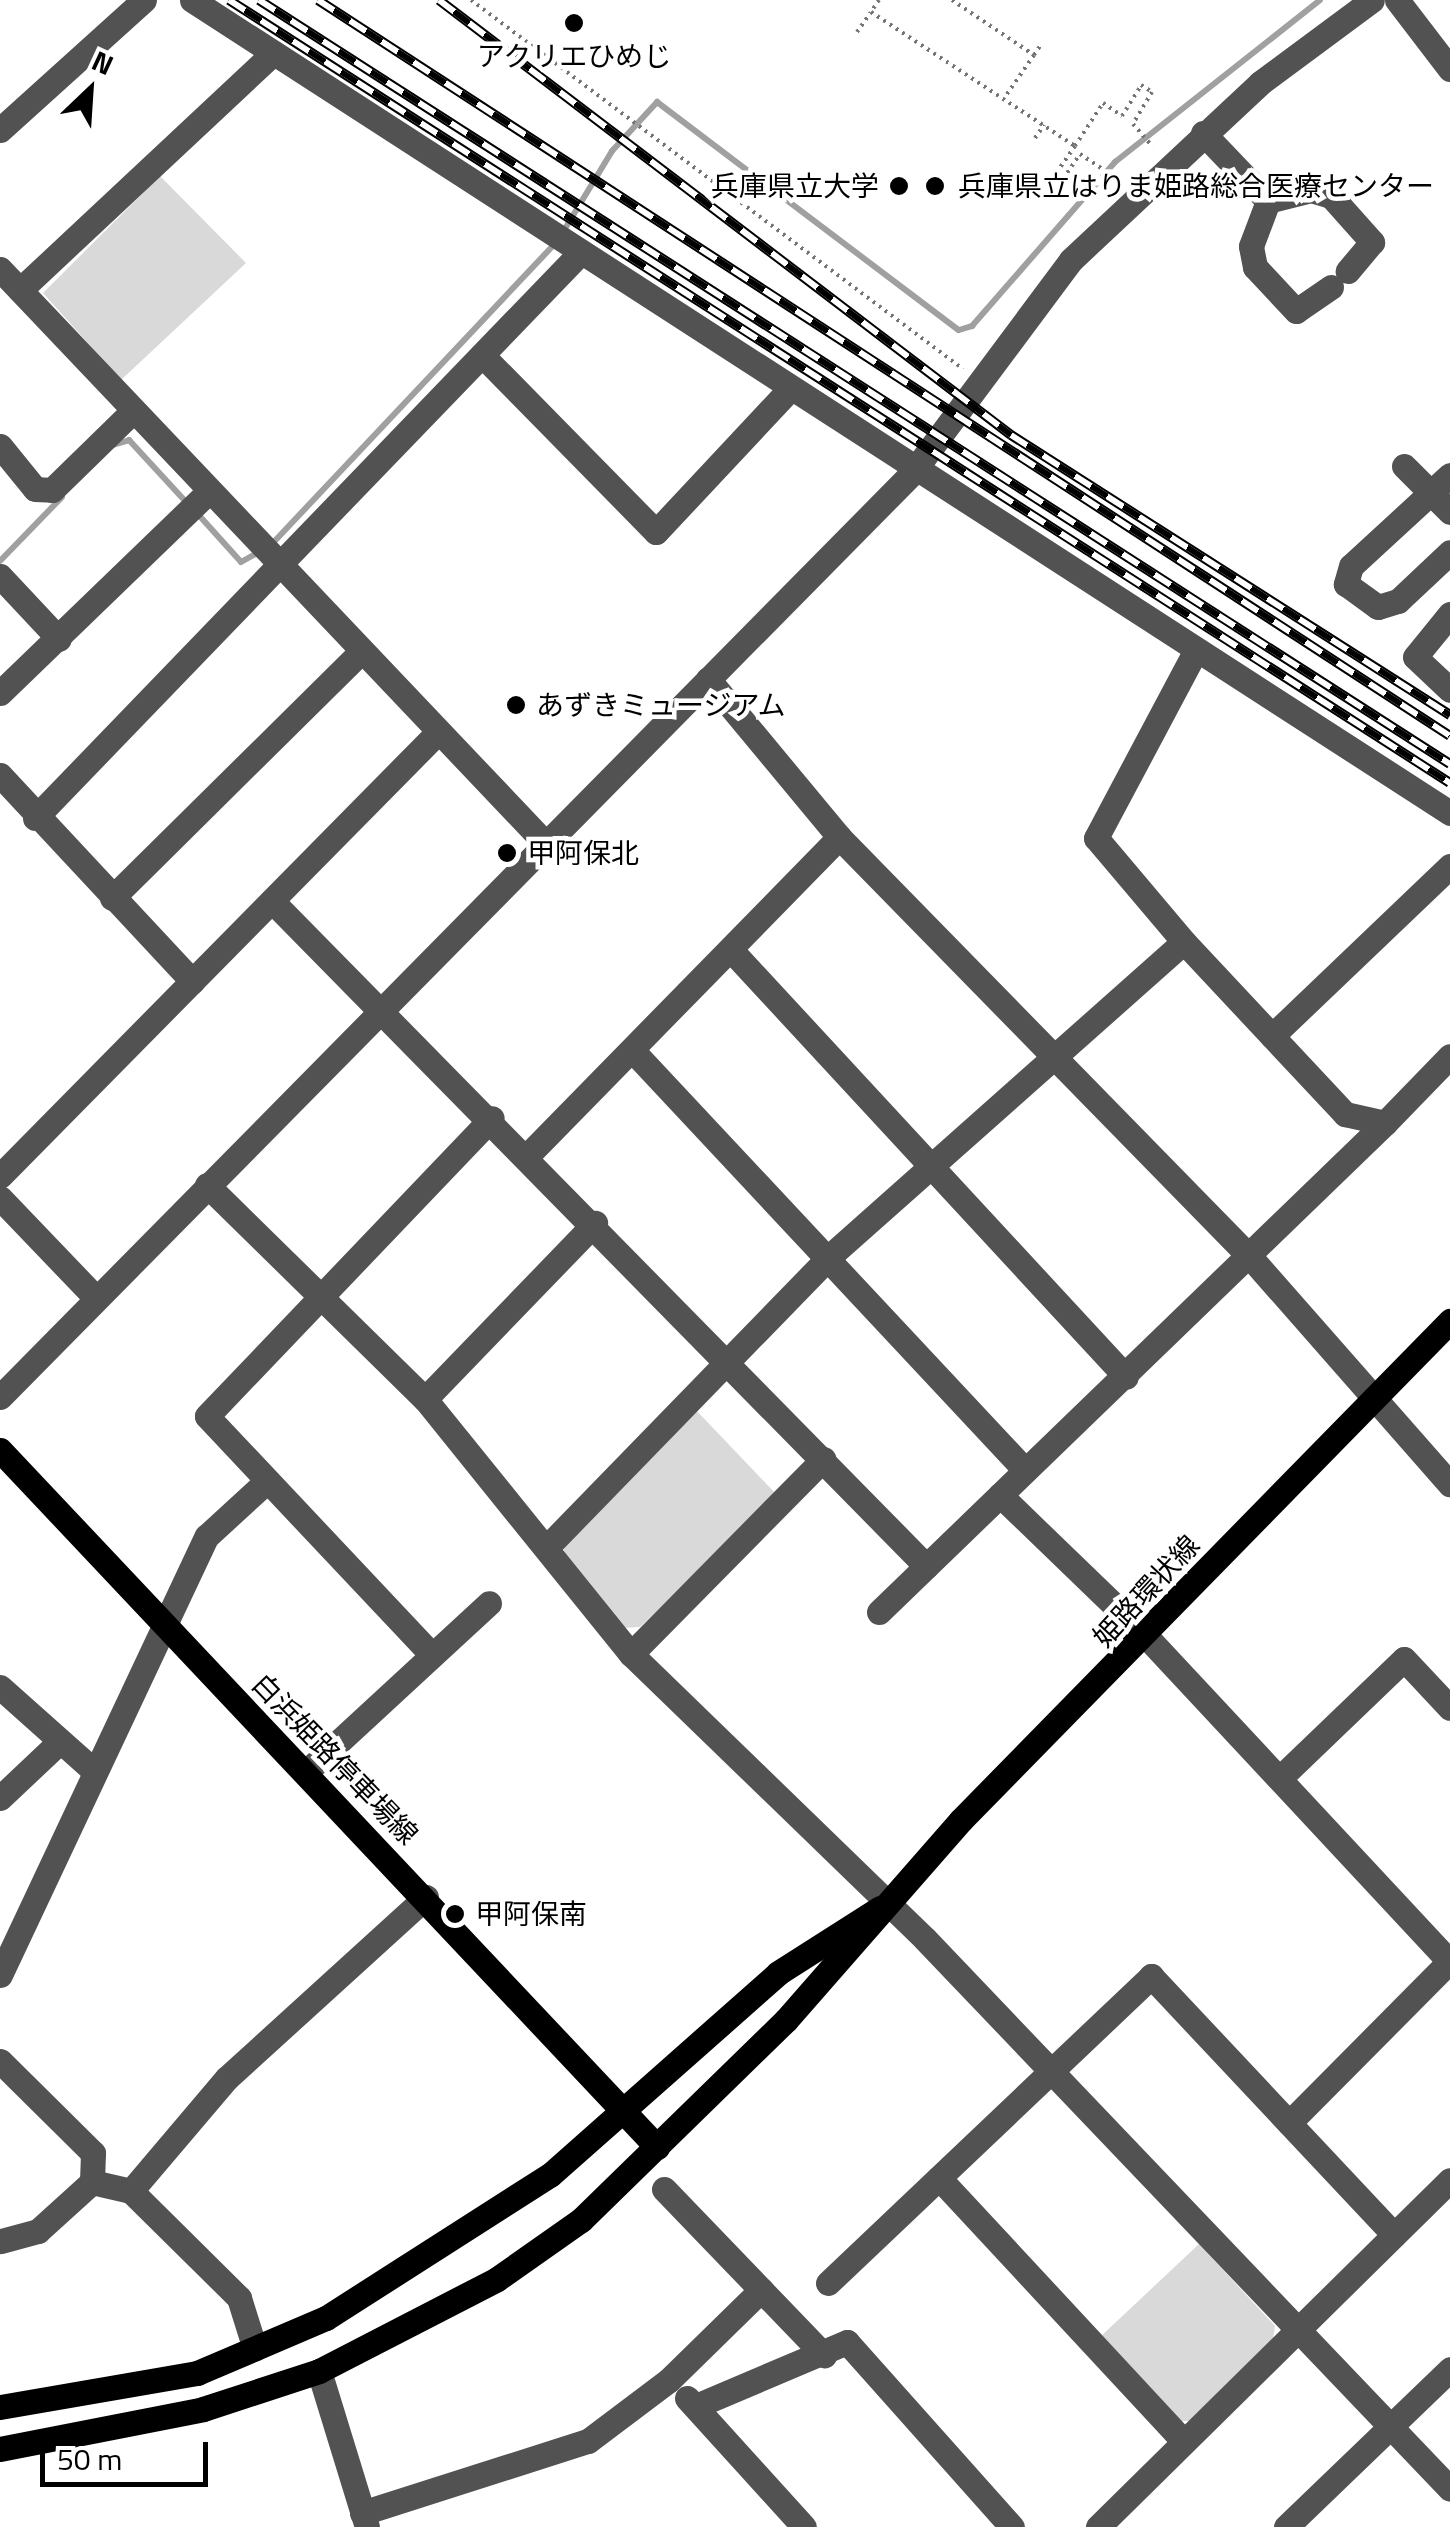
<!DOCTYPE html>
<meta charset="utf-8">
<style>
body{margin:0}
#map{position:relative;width:1450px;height:2527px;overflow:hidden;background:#fff;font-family:"Titillium Web","Noto Sans JP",sans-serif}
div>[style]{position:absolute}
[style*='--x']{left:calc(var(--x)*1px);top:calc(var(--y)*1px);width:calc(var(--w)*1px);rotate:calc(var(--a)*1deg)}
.green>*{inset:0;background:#d9d9d9}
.stream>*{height:6px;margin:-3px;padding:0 3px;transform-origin:3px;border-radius:3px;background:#a0a0a0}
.path>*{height:4px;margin-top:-2px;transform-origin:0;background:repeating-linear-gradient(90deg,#747474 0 2.5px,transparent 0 7.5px)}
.minor>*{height:25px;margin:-12.5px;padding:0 12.5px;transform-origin:12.5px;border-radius:12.5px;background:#525252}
.major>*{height:25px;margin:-12.5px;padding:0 12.5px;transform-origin:12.5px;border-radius:12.5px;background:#000}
.rail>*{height:10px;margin-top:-5px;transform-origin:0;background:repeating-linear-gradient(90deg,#fff 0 19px,#000 0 38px);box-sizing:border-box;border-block:2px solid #000}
.dots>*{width:28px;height:28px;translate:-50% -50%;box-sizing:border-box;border:5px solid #fff;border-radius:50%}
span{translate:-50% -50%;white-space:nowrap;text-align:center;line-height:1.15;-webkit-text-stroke:9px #fff;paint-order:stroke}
.poi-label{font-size:28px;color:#000}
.right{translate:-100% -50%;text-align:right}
.left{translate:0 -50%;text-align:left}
.street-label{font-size:28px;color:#000}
.north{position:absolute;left:40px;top:40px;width:100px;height:100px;-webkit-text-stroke:8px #fff;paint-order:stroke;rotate:25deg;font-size:28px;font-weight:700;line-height:40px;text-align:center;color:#000}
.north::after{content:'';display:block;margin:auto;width:35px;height:45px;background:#000;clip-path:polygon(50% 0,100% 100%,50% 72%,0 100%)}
.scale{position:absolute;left:40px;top:2442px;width:168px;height:45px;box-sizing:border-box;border:5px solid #000;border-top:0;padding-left:12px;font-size:30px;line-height:35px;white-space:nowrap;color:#000;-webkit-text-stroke:8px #fff;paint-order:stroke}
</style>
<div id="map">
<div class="green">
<i style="clip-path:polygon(160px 176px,246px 263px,121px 380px,43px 293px)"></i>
<i style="clip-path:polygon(695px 1409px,776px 1494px,640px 1627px,622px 1628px,564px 1553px,564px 1539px)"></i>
<i style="clip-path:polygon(1199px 2244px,1275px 2326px,1273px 2339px,1190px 2421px,1175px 2421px,1099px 2338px)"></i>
</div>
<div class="stream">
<i style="--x:563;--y:232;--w:95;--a:-58.8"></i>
<i style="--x:612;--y:151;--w:67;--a:-47.4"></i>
<i style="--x:657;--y:102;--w:378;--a:37.1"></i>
<i style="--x:959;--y:330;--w:14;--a:-17"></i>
<i style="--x:972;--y:326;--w:218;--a:-48.9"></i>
<i style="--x:1115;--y:162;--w:261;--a:-38.3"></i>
<i style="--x:113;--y:445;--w:17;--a:-17"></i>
<i style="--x:129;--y:440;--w:86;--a:47.4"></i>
<i style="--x:196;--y:512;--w:67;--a:48"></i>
<i style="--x:241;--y:562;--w:21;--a:-29"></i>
<i style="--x:270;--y:546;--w:417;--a:-46.7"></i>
<i style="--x:0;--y:561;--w:89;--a:-45.9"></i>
</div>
<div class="path">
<i style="--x:471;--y:0;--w:615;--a:36.87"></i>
<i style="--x:879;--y:0;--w:14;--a:124"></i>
<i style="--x:871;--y:12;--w:244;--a:33.3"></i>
<i style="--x:1075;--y:146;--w:51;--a:-56.9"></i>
<i style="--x:1103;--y:103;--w:23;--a:34"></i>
<i style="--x:1122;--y:116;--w:36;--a:-58"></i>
<i style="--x:1141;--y:85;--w:13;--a:32"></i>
<i style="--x:1152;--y:92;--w:37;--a:121"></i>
<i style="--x:1133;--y:124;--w:30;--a:49"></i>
<i style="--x:952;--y:0;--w:99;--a:33.9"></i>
<i style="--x:1034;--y:55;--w:51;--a:124.6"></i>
<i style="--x:857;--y:32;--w:24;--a:-55"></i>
<i style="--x:1034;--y:55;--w:14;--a:-56"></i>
<i style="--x:1035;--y:138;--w:16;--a:-55"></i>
<i style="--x:1075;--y:146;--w:40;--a:124.9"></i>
<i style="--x:1052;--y:179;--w:9;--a:41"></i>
<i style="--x:1059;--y:185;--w:37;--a:-56"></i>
<i style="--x:1080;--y:154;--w:47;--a:33.7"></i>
</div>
<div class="minor">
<i style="--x:192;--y:0;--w:1498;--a:32.87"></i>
<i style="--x:1397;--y:0;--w:87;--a:52.5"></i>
<i style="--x:0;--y:130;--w:194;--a:-42.1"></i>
<i style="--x:1203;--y:133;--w:94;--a:46.3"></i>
<i style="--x:0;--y:269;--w:792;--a:46.48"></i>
<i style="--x:1331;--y:287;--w:42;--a:145.6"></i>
<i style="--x:1296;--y:311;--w:60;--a:-133"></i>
<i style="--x:1255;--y:267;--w:21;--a:-101"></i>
<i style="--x:1251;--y:246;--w:48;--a:-69.3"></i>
<i style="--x:1268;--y:201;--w:44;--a:-14.3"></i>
<i style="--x:1311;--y:190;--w:21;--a:17"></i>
<i style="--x:1331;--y:196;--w:62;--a:48.3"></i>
<i style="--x:1372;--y:242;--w:38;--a:130"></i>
<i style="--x:20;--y:290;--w:347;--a:-43.1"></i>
<i style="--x:482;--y:355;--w:248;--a:45.5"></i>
<i style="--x:656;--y:532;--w:195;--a:-46.9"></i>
<i style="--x:0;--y:446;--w:55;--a:50.9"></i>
<i style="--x:35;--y:489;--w:17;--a:3"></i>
<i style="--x:52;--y:490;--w:112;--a:-44.3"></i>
<i style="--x:1404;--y:466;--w:65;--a:45"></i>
<i style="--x:1450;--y:475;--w:134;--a:137.4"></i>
<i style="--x:1351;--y:566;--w:19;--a:106"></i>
<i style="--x:1346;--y:584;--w:39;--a:36"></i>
<i style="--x:1378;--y:607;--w:21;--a:-17"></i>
<i style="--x:1398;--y:601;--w:71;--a:-43.3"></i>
<i style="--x:0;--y:576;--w:86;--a:46.9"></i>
<i style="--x:1450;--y:614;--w:55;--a:129.1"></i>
<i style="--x:1415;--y:657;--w:48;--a:43.3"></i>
<i style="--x:708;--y:679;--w:205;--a:50.3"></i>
<i style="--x:839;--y:837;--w:590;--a:45.62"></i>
<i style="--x:1252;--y:1259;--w:300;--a:48.7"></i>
<i style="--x:0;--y:693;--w:288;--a:-44"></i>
<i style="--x:0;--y:775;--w:282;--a:47"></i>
<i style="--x:35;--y:818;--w:784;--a:-46.03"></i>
<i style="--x:112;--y:898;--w:349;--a:-44.7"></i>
<i style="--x:272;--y:901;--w:933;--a:45.48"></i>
<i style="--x:1184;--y:942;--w:236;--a:46.9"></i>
<i style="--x:1345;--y:1114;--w:41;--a:12.7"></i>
<i style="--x:1385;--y:1123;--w:93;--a:-45.9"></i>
<i style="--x:732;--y:951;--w:580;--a:47.23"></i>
<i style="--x:1272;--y:1036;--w:246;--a:-43.7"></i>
<i style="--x:633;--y:1051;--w:574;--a:46.91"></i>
<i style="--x:528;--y:1155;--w:445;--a:-45.6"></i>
<i style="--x:0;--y:1176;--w:622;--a:-45.39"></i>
<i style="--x:207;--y:1185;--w:305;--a:44.5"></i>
<i style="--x:425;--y:1399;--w:328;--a:51.1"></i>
<i style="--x:631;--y:1654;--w:409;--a:44.1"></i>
<i style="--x:925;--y:1939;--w:760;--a:46.33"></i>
<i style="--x:0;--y:1198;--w:137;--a:46.2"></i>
<i style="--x:0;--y:1397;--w:1300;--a:-45.37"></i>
<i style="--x:913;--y:472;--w:264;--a:-53.3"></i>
<i style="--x:1071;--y:260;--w:259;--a:-43.1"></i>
<i style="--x:1260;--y:83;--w:139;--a:-36.5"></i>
<i style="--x:425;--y:1399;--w:245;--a:-46"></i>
<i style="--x:1000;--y:1495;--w:202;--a:44"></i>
<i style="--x:1145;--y:1635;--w:447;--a:47"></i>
<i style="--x:548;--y:1546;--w:405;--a:-45.8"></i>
<i style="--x:830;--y:1256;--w:473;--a:-41.6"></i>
<i style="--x:1184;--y:942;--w:136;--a:-130.2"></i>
<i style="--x:1096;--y:838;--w:213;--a:-62"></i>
<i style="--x:879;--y:1612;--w:704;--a:-44.02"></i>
<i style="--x:631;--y:1654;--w:274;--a:-45.4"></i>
<i style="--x:432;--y:1655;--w:328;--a:-133.3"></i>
<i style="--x:207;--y:1416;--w:412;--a:-46.3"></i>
<i style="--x:0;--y:1687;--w:123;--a:41.7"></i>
<i style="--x:306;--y:1772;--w:249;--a:-42.7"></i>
<i style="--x:1281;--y:1777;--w:170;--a:-43.8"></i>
<i style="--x:1404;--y:1659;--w:67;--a:46.8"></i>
<i style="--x:0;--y:1798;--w:77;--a:-43.4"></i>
<i style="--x:0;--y:1975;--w:485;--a:-64.8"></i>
<i style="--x:207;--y:1536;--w:80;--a:-42.5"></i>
<i style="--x:0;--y:2061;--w:131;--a:44.7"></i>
<i style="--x:93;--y:2153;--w:29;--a:92"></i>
<i style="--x:92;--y:2182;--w:73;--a:137.8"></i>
<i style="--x:38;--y:2231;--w:39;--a:165"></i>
<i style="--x:1289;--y:2123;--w:227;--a:-45.2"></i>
<i style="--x:939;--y:2178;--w:360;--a:47.1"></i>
<i style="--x:92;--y:2182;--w:40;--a:13"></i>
<i style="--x:131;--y:2191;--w:152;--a:44.7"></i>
<i style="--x:239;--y:2298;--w:53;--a:72.6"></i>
<i style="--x:664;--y:2189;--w:231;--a:46.1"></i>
<i style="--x:131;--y:2191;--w:148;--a:-49.7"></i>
<i style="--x:227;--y:2078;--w:269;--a:-42.3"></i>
<i style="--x:828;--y:2283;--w:446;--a:-43.5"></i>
<i style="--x:1151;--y:1976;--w:355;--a:46.8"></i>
<i style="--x:319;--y:2371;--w:163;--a:72.9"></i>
<i style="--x:687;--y:2398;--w:174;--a:47.8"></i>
<i style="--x:696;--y:2406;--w:164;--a:-23"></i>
<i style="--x:847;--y:2342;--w:248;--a:48.3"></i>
<i style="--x:362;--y:2513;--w:237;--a:-17.7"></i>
<i style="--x:588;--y:2441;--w:101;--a:-37"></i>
<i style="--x:669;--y:2380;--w:129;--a:-44.4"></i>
<i style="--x:1098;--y:2527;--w:494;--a:-44.6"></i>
<i style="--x:1286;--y:2527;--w:228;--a:-43.9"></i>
</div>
<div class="major">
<i style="--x:0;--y:1450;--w:958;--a:46.69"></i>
<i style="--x:0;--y:2407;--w:200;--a:-9.8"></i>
<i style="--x:197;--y:2373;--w:140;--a:-23.1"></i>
<i style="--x:326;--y:2318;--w:266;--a:-32.6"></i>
<i style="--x:550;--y:2175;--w:305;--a:-41.5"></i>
<i style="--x:778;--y:1973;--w:121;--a:-32.5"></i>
<i style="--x:0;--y:2449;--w:207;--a:-11.1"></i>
<i style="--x:203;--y:2409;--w:122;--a:-18.1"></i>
<i style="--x:319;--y:2371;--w:200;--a:-27.3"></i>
<i style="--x:497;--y:2279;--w:103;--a:-35.1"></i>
<i style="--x:581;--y:2220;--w:286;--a:-44.3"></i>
<i style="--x:786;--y:2020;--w:266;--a:-48.8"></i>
<i style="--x:961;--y:1820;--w:699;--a:-45.58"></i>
</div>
<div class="rail">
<i style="--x:229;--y:0;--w:1450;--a:32.67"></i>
<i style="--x:259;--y:0;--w:1415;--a:32.68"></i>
<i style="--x:318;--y:0;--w:1350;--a:33.03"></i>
<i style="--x:439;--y:0;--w:719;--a:37.25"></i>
<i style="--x:1011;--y:435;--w:521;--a:32.53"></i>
</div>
<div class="dots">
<i style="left:574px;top:23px;background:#000"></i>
<i style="left:899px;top:186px;background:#000"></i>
<i style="left:935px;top:186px;background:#000"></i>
<i style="left:516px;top:705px;background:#000"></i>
<i style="left:507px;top:853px;background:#000"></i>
<i style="left:455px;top:1914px;background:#000"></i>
</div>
<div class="poi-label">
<span style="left:574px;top:56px">アクリエひめじ</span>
<span class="right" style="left:879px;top:186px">兵庫県立大学</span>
<span class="left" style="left:958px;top:186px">兵庫県立はりま姫路総合医療センター</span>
<span class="left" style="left:536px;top:705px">あずきミュージアム</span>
<span class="left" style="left:527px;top:853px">甲阿保北</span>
<span class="left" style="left:475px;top:1914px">甲阿保南</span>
</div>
<div class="street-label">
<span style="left:1146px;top:1591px;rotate:-47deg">姫路環状線</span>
<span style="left:335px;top:1759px;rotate:46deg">白浜姫路停車場線</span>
</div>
<div class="north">N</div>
<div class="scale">50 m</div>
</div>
